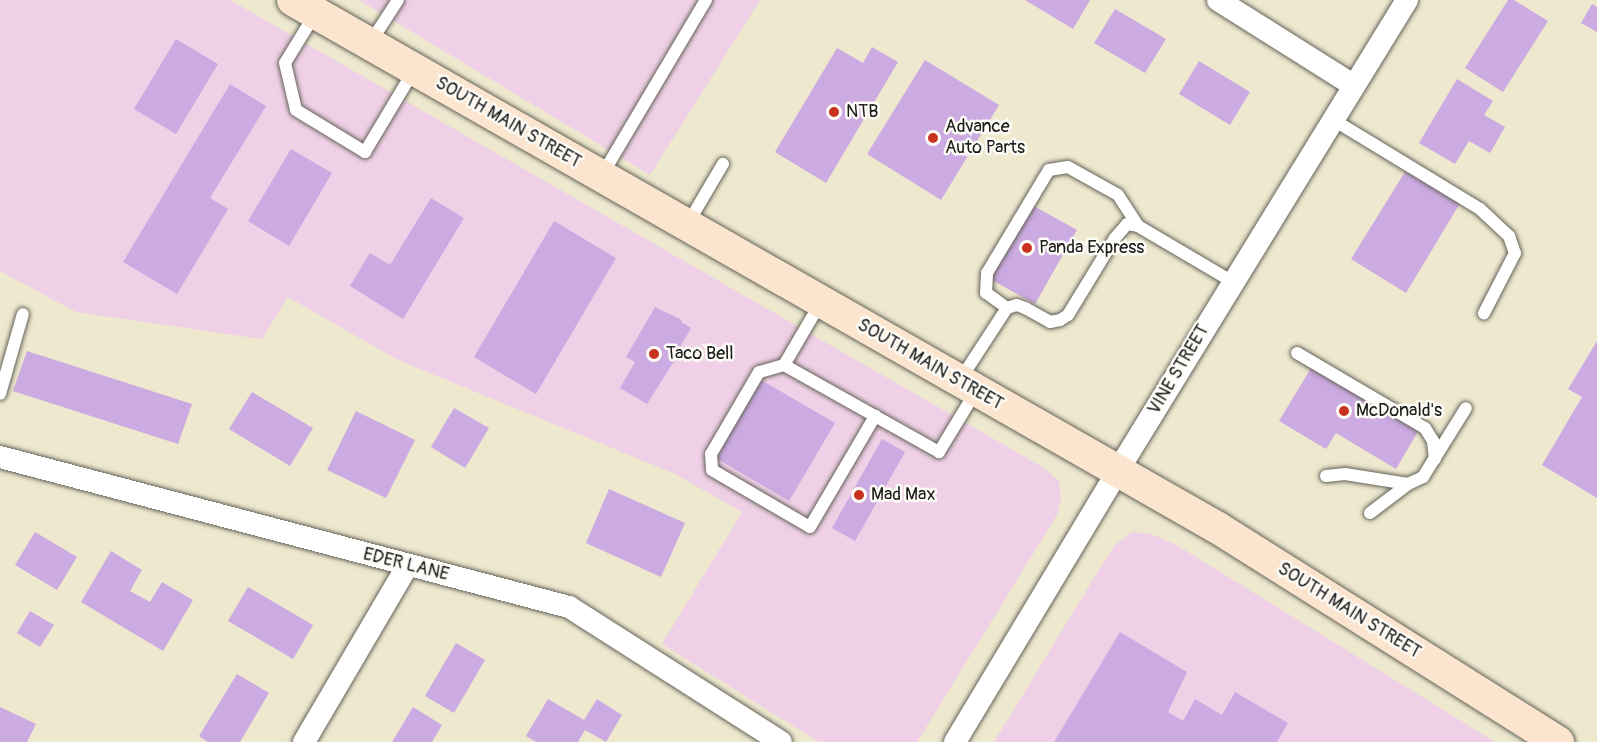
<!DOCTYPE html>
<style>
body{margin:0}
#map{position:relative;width:1597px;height:742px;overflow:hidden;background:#ede8ce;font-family:Pangolin,sans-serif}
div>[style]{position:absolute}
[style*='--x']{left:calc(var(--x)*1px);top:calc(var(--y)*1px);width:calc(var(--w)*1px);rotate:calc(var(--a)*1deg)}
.built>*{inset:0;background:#efd0e6}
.building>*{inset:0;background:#ccaae2}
.roads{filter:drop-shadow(0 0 2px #65635a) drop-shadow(0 0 2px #65635a)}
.service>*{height:12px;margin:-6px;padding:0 6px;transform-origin:6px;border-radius:6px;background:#fff}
.minor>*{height:22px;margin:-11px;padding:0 11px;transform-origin:11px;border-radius:11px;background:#fff}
.secondary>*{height:32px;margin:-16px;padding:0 16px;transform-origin:16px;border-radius:16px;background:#fce5cf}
.dots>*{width:16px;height:16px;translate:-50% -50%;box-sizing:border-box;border:3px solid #fdfcf7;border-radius:50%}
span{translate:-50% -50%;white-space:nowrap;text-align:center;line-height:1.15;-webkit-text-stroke:5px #fdfcf7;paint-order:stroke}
.poi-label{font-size:18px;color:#1c1c1c}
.left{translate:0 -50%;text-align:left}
.street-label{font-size:18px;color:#1c1c1c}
</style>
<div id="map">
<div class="built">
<i style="clip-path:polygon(0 0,230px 0,1044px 468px,1059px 481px,1061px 499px,1057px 515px,917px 742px,819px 742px,662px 644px,742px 512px,673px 473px,398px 360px,288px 297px,262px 339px,76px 312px,0 271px)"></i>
<i style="clip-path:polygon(359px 0,760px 0,650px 175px)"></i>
<i style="clip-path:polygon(1132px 532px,1151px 534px,1175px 544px,1495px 742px,994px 742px,1102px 565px,1116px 544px)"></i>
</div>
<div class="building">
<i style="clip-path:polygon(1025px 0,1090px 0,1073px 29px)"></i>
<i style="clip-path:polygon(1508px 0,1514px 0,1548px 21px,1503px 92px,1465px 68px)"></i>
<i style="clip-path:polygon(1592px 4px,1597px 7px,1597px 32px,1581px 23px)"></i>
<i style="clip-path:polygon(1115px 9px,1166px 39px,1145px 73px,1094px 43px)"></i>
<i style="clip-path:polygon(176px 39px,218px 64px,176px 134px,134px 109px)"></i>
<i style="clip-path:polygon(872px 47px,898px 62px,826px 183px,775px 152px,837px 48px,863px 63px)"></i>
<i style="clip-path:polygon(925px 60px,999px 105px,941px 200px,867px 154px)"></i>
<i style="clip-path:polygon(1199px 61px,1250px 92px,1230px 125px,1179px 94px)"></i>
<i style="clip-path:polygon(1457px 79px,1493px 101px,1484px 115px,1505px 127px,1490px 153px,1469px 141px,1455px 164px,1419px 143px)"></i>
<i style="clip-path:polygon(230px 84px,266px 106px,210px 198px,228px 209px,177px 294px,123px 262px)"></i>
<i style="clip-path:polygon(291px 149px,332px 173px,289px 246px,248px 221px)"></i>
<i style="clip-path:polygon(1408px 167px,1462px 200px,1406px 293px,1351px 259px)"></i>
<i style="clip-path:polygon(431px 198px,464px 218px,403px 319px,350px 286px,370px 253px,390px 265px)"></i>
<i style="clip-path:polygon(1032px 205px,1077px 230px,1035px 304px,990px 279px)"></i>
<i style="clip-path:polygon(554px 221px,616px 258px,536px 394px,474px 357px)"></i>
<i style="clip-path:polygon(655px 307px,682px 320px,681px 322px,691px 328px,679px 349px,681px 350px,647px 404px,620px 388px,635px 362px,626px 357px)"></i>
<i style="clip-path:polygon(1597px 341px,1597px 498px,1542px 465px,1582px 397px,1568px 389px)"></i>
<i style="clip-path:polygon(27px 351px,192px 404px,178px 444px,13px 391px)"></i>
<i style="clip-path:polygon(1314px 363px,1420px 428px,1396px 469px,1336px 433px,1326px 449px,1279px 421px)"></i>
<i style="clip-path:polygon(761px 380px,835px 423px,789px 501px,716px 458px)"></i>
<i style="clip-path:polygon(252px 392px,313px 428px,290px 466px,229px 429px)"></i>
<i style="clip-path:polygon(454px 408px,489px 428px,465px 468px,431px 447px)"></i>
<i style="clip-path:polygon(356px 411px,415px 440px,386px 498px,327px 470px)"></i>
<i style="clip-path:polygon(882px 439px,905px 452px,855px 541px,832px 528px)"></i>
<i style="clip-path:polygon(609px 489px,685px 523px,661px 577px,586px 543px)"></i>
<i style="clip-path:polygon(35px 532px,77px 557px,57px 590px,15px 565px)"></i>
<i style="clip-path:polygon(111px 551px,142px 570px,130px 591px,150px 602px,162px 582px,193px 600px,163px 651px,81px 602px)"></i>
<i style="clip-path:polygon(248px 587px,313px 625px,293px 659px,228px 621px)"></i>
<i style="clip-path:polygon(30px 611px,54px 625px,40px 647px,17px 633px)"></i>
<i style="clip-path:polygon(1120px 632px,1187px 672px,1168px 712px,1183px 721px,1195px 699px,1222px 715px,1235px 692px,1288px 723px,1277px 742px,1054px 742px)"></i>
<i style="clip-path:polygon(456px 643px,485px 660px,454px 713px,425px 696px)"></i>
<i style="clip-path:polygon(237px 674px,269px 693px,240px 742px,208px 742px,199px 736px)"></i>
<i style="clip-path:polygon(548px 699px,584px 720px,597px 699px,622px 715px,606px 742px,585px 730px,578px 742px,536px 742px,526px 736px)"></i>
<i style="clip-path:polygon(0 707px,36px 724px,27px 742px,0 742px)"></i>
<i style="clip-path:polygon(413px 707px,442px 725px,432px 742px,392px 742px)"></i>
</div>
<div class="roads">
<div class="service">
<i style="--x:315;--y:14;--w:57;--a:121.5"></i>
<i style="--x:285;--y:63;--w:48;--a:76.8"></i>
<i style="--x:296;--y:110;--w:81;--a:31.3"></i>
<i style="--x:365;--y:152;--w:96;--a:-59.1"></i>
<i style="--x:370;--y:43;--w:51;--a:-56.9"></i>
<i style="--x:1332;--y:119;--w:173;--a:31.3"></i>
<i style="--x:1480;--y:209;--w:40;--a:43"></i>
<i style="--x:1509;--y:236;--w:18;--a:71"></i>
<i style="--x:1515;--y:253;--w:68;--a:117.3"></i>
<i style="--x:602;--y:175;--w:204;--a:-59.3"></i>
<i style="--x:687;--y:225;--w:71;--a:-59.5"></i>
<i style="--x:821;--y:302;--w:73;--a:120.4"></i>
<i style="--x:784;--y:365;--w:178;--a:29.3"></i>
<i style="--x:939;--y:452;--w:71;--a:-58.8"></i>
<i style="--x:1007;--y:308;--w:26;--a:-144"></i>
<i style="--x:986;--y:293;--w:20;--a:-87"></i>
<i style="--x:987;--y:273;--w:120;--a:-59"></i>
<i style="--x:1049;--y:170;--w:19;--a:-9"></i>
<i style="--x:1068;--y:167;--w:57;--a:29.2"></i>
<i style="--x:1118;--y:195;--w:37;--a:57"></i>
<i style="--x:1297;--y:353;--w:148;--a:30.4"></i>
<i style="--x:1425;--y:428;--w:15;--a:58"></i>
<i style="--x:1433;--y:441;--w:18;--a:84"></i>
<i style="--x:784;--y:365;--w:26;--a:164"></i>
<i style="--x:759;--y:372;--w:95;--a:120.3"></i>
<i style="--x:711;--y:454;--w:16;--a:86"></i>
<i style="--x:712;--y:470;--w:113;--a:30.2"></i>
<i style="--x:810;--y:527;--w:129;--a:-59.6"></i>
<i style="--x:960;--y:380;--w:86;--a:-56.9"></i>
<i style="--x:1007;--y:308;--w:10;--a:-17"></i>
<i style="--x:1017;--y:305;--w:9;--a:21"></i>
<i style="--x:1025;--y:308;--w:29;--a:29"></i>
<i style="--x:1050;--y:322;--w:10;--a:-11"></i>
<i style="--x:1060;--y:320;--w:9;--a:-32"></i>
<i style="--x:1068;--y:315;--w:90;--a:-58.6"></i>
<i style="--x:1115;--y:238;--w:18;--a:-49"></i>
<i style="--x:1127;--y:224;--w:11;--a:10"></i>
<i style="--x:1138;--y:226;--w:110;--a:30.5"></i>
<i style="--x:0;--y:394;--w:83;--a:-74"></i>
<i style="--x:1326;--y:476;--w:19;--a:-6"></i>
<i style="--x:1345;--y:474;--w:64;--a:9"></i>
<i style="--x:1408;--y:484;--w:17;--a:-25"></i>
<i style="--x:1423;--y:477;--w:81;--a:-58.1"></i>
<i style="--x:1370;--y:513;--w:48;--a:-37.3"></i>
</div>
<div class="minor">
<i style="--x:1218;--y:0;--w:160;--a:32.2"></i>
<i style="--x:0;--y:457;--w:588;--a:14.77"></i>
<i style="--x:569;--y:607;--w:251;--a:32.5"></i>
<i style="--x:304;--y:742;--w:205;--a:-59.6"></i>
<i style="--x:955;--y:742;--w:315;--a:-59"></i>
<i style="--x:1117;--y:472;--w:554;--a:-58.43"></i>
</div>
<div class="secondary">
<i style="--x:293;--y:0;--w:1065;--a:29.72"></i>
<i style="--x:1218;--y:528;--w:402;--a:32.2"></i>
</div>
</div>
<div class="dots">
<i style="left:834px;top:112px;background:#c8321e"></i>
<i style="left:933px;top:138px;background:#c8321e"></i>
<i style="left:1027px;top:248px;background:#c8321e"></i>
<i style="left:654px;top:354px;background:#c8321e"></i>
<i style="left:1344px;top:411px;background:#c8321e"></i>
<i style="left:859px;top:495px;background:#c8321e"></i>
</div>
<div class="poi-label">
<span class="left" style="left:846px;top:112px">NTB</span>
<span class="left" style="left:945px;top:138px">Advance<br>Auto Parts</span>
<span class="left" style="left:1039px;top:248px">Panda Express</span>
<span class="left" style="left:666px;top:354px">Taco Bell</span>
<span class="left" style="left:1356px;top:411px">McDonald's</span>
<span class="left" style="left:871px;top:495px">Mad Max</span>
</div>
<div class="street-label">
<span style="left:508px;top:123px;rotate:30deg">SOUTH MAIN STREET</span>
<span style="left:930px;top:365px;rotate:30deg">SOUTH MAIN STREET</span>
<span style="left:1179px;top:370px;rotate:-59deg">VINE STREET</span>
<span style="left:406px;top:565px;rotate:14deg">EDER LANE</span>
<span style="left:1349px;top:611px;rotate:32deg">SOUTH MAIN STREET</span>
</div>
</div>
